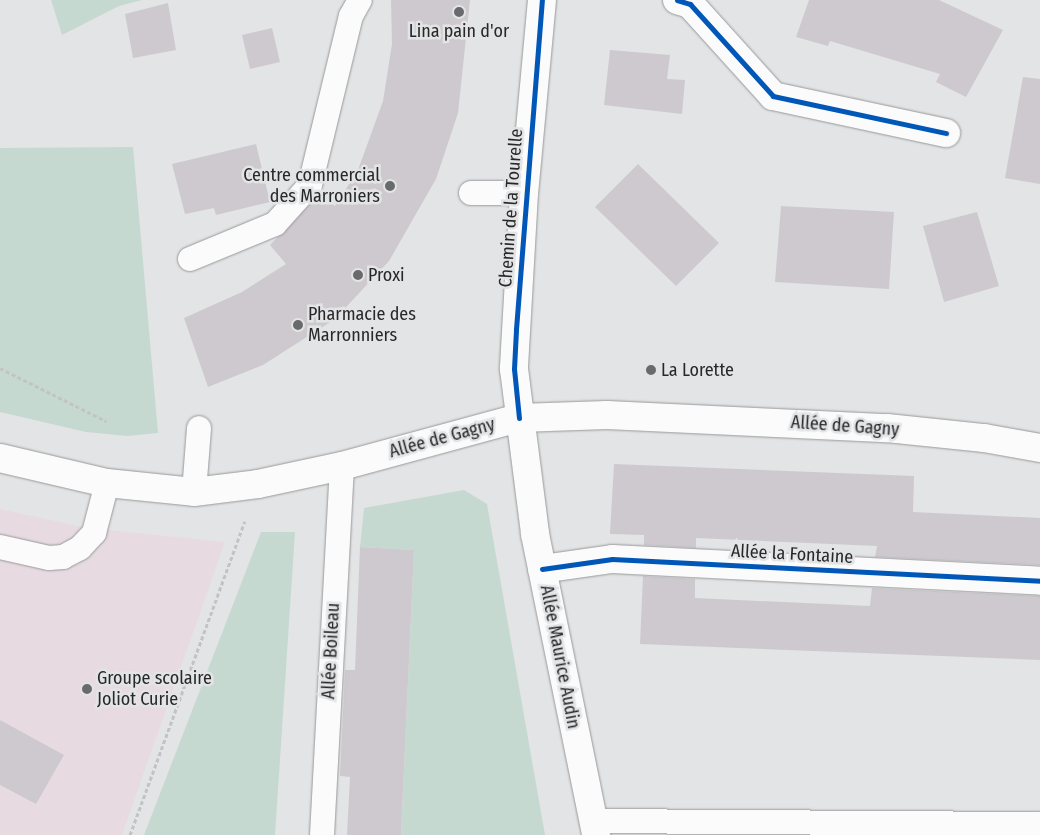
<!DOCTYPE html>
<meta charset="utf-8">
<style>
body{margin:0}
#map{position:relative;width:1040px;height:835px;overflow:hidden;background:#e3e4e5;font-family:"Fira Sans Condensed",sans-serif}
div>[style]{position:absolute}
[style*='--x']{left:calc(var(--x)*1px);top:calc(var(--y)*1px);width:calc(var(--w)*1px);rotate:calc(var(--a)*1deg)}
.education>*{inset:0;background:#e7dbe1}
.green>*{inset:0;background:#c6d9d0}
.building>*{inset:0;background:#cec9ce}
.path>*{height:3px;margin-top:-1.5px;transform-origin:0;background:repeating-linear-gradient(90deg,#c2c3c3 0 4px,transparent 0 6.5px)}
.roads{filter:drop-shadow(0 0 1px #98999a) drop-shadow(0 0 1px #98999a)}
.lane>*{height:24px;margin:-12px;padding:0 12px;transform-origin:12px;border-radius:12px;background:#fbfbfb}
.street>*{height:28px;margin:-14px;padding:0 14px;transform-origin:14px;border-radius:14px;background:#fbfbfb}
.secondary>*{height:28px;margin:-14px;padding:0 14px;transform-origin:14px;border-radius:14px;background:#fbfbfb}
.cycleway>*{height:5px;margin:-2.5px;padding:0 2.5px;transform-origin:2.5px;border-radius:2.5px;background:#0057b8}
.dots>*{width:14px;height:14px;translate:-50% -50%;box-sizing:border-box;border:2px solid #e2e4e6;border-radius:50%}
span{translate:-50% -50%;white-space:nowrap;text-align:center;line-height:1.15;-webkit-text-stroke:5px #e2e4e6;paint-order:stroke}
.poi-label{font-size:18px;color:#282829}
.right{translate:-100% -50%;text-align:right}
.left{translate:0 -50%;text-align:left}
.street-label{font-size:18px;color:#282829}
</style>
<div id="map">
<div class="education">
<i style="clip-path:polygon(0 509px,87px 528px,225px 542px,122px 835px,0 835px)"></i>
</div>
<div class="green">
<i style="clip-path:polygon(51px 0,142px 0,119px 6px,62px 35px)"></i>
<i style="clip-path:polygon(133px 147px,158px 433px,127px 436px,86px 432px,0 412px,0 148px)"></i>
<i style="clip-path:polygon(464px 490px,487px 504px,545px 835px,401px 835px,414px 550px,360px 547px,364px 508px)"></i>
<i style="clip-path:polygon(261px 532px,295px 532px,275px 835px,144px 835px)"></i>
</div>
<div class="building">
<i style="clip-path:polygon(391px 0,470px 0,458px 113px,436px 179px,389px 261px,335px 319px,263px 365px,208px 387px,184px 318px,242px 292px,286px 264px,270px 245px,319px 195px,335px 206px,358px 170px,383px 101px,392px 44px)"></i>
<i style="clip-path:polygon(809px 0,939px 0,1003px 30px,966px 97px,936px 82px,940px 74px,830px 41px,828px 46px,796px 37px)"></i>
<i style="clip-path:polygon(168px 3px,176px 50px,133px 58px,125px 14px)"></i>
<i style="clip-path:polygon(272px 28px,280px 62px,250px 69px,242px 35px)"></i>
<i style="clip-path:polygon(610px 50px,670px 55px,667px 79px,685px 80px,682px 114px,604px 105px)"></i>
<i style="clip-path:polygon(1023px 77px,1040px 79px,1040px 184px,1005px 178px)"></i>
<i style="clip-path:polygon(256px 144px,270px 202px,216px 215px,214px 208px,185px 214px,172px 164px)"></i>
<i style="clip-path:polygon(638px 164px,719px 243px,676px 286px,595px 207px)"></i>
<i style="clip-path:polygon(781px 206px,894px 212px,889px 289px,775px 282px)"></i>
<i style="clip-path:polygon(977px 212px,999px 286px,944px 302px,923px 226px)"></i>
<i style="clip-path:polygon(614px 464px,914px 476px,913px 512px,1040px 518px,1040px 565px,875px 557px,877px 546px,696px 538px,696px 548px,644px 545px,644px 535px,610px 534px)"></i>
<i style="clip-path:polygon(360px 547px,414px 550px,401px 835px,347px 835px,350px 777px,340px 776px,345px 670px,355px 670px)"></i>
<i style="clip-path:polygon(643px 576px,695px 579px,695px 598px,870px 606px,872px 588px,1040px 596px,1040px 660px,640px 644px)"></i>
<i style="clip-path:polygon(0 720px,64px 755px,36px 804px,0 785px)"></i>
</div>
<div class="path">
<i style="--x:0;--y:368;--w:119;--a:26.6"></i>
<i style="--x:130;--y:835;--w:334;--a:-69.9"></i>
</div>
<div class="roads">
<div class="lane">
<i style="--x:471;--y:193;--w:53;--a:0"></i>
<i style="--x:190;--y:259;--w:92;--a:-22.4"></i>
<i style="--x:275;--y:224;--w:52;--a:-48.1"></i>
<i style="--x:310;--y:185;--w:174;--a:-76.4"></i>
<i style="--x:351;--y:16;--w:18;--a:-61"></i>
<i style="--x:194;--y:492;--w:64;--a:-85.5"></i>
<i style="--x:0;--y:547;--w:50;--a:12.7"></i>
<i style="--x:49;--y:558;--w:14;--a:-4"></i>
<i style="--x:63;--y:557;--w:19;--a:-28"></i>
<i style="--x:80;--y:548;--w:21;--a:-47"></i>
<i style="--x:94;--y:533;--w:52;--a:-75.4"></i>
<i style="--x:594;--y:821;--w:446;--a:0.4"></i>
<i style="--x:322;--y:835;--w:370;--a:-86.9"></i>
</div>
<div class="street">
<i style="--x:677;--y:0;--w:14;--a:17"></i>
<i style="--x:690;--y:4;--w:124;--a:47.9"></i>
<i style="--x:773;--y:96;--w:177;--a:12.1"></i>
<i style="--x:542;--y:569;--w:71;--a:-8.1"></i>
<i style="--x:612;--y:559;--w:429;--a:2.9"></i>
</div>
<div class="secondary">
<i style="--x:542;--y:0;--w:194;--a:95.3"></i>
<i style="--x:524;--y:193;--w:176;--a:93.3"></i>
<i style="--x:514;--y:369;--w:166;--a:82.7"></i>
<i style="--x:535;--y:534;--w:307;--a:78.5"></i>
<i style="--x:0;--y:458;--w:110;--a:13.2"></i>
<i style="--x:107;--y:483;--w:87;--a:5.9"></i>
<i style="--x:194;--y:492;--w:64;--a:-7.1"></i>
<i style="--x:258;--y:484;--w:86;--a:-12.1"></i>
<i style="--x:342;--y:466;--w:183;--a:-15.2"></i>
<i style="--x:519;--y:418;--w:88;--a:-2"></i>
<i style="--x:607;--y:415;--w:280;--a:2.7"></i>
<i style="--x:887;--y:428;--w:98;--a:5.9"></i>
<i style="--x:984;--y:438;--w:57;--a:10.1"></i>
</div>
</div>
<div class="cycleway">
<i style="--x:677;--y:0;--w:14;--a:17"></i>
<i style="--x:690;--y:4;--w:124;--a:47.9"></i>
<i style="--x:773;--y:96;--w:177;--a:12.1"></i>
<i style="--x:519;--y:418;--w:49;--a:-95.8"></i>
<i style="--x:514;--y:369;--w:40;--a:-87.1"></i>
<i style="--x:516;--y:329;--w:330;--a:-85.5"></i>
<i style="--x:542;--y:569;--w:71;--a:-8.1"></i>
<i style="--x:612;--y:559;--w:429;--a:2.9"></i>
</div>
<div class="dots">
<i style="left:459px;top:12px;background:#696a6b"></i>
<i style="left:390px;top:186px;background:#696a6b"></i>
<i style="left:358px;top:275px;background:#696a6b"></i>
<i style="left:298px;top:325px;background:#696a6b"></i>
<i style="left:651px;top:370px;background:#696a6b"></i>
<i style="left:87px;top:689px;background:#696a6b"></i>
</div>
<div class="poi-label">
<span style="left:459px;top:31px">Lina pain d'or</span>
<span class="right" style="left:380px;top:186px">Centre commercial<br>des Marroniers</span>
<span class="left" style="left:368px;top:275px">Proxi</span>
<span class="left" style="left:308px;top:325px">Pharmacie des<br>Marronniers</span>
<span class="left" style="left:661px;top:370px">La Lorette</span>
<span class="left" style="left:97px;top:689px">Groupe scolaire<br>Joliot Curie</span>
</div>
<div class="street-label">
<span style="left:511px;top:208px;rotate:-86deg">Chemin de la Tourelle</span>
<span style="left:845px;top:426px;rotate:4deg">Allée de Gagny</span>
<span style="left:442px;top:438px;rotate:-15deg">Allée de Gagny</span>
<span style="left:792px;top:554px;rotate:3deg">Allée la Fontaine</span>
<span style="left:331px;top:651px;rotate:-87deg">Allée Boileau</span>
<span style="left:560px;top:657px;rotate:79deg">Allée Maurice Audin</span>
</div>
</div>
